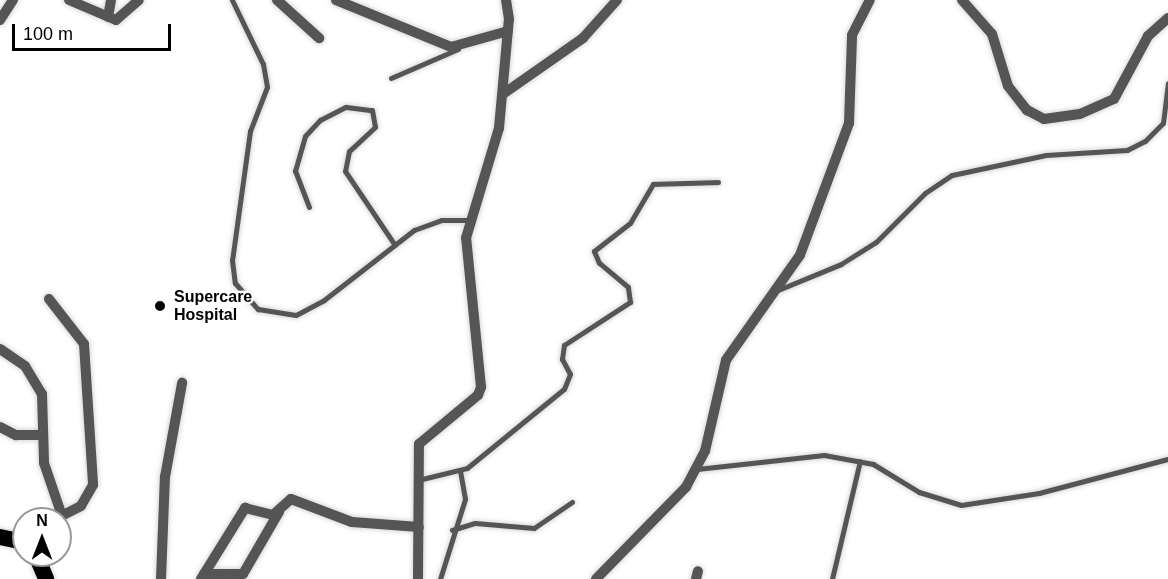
<!DOCTYPE html>
<style>
body{margin:0}
#map{position:relative;width:1168px;height:579px;overflow:hidden;background:#fff;font-family:Arial,sans-serif}
div>[style]{position:absolute}
[style*='--x']{left:calc(var(--x)*1px);top:calc(var(--y)*1px);width:calc(var(--w)*1px);rotate:calc(var(--a)*1deg)}
.roads{filter:drop-shadow(0 0 2px #dbdbdb) drop-shadow(0 0 2px #dbdbdb)}
.service>*{height:5px;margin:-2.5px;padding:0 2.5px;transform-origin:2.5px;border-radius:2.5px;background:#555}
.minor>*{height:10px;margin:-5px;padding:0 5px;transform-origin:5px;border-radius:5px;background:#555}
.trunk>*{height:16px;margin:-8px;padding:0 8px;transform-origin:8px;border-radius:8px;background:#000}
.dots>*{width:16px;height:16px;translate:-50% -50%;box-sizing:border-box;border:3px solid #fff;border-radius:50%}
span{translate:-50% -50%;white-space:nowrap;text-align:center;line-height:1.15;-webkit-text-stroke:4.5px #fff;paint-order:stroke}
.poi-label{font-size:16px;color:#000;font-weight:700}
.left{translate:0 -50%;text-align:left}
.north{position:absolute;left:12px;top:507px;width:60px;height:60px;box-sizing:border-box;background:#fff;border:2px solid #999;border-radius:50%;rotate:0deg;font-size:16px;font-weight:700;line-height:24px;text-align:center;color:#000}
.north::after{content:'';display:block;margin:auto;width:21px;height:27px;background:#000;clip-path:polygon(50% 0,100% 100%,50% 72%,0 100%)}
.scale{position:absolute;left:12px;top:24px;width:159px;height:27px;box-sizing:border-box;border:3px solid #000;border-top:0;padding-left:8px;font-size:18px;line-height:21px;white-space:nowrap;color:#000;-webkit-text-stroke:4px #fff;paint-order:stroke}
</style>
<div id="map">
<div class="roads">
<div class="service">
<i style="--x:232;--y:0;--w:71;--a:64.2"></i>
<i style="--x:263;--y:64;--w:23;--a:80"></i>
<i style="--x:267;--y:87;--w:47;--a:111.1"></i>
<i style="--x:250;--y:131;--w:130;--a:97.9"></i>
<i style="--x:232;--y:260;--w:23;--a:83"></i>
<i style="--x:235;--y:283;--w:35;--a:49"></i>
<i style="--x:258;--y:309;--w:38;--a:9"></i>
<i style="--x:296;--y:315;--w:32;--a:-28"></i>
<i style="--x:324;--y:300;--w:114;--a:-37.9"></i>
<i style="--x:414;--y:230;--w:29;--a:-20"></i>
<i style="--x:441;--y:220;--w:28;--a:0"></i>
<i style="--x:391;--y:78;--w:73;--a:-23.4"></i>
<i style="--x:309;--y:207;--w:39;--a:-111"></i>
<i style="--x:295;--y:171;--w:36;--a:-74"></i>
<i style="--x:305;--y:136;--w:22;--a:-47"></i>
<i style="--x:320;--y:120;--w:29;--a:-27"></i>
<i style="--x:346;--y:107;--w:26;--a:7"></i>
<i style="--x:372;--y:110;--w:17;--a:80"></i>
<i style="--x:375;--y:127;--w:35;--a:137"></i>
<i style="--x:349;--y:151;--w:20;--a:101"></i>
<i style="--x:345;--y:171;--w:89;--a:56"></i>
<i style="--x:778;--y:290;--w:68;--a:-22.4"></i>
<i style="--x:841;--y:264;--w:41;--a:-32.2"></i>
<i style="--x:876;--y:242;--w:69;--a:-45"></i>
<i style="--x:925;--y:193;--w:32;--a:-34"></i>
<i style="--x:952;--y:175;--w:96;--a:-12"></i>
<i style="--x:1046;--y:155;--w:81;--a:-3.5"></i>
<i style="--x:1127;--y:150;--w:20;--a:-27"></i>
<i style="--x:1145;--y:141;--w:25;--a:-45"></i>
<i style="--x:1163;--y:123;--w:40;--a:-82.9"></i>
<i style="--x:697;--y:469;--w:128;--a:-6.3"></i>
<i style="--x:824;--y:455;--w:50;--a:10.4"></i>
<i style="--x:873;--y:464;--w:54;--a:31.3"></i>
<i style="--x:919;--y:492;--w:44;--a:17.2"></i>
<i style="--x:961;--y:505;--w:79;--a:-8.7"></i>
<i style="--x:1039;--y:493;--w:133;--a:-14.8"></i>
<i style="--x:418;--y:480;--w:50;--a:-13.8"></i>
<i style="--x:467;--y:468;--w:125;--a:-39.2"></i>
<i style="--x:564;--y:389;--w:16;--a:-68"></i>
<i style="--x:570;--y:374;--w:17;--a:-118"></i>
<i style="--x:562;--y:359;--w:14;--a:-82"></i>
<i style="--x:564;--y:345;--w:79;--a:-33.1"></i>
<i style="--x:630;--y:302;--w:15;--a:-98"></i>
<i style="--x:628;--y:287;--w:38;--a:-140"></i>
<i style="--x:599;--y:263;--w:13;--a:-113"></i>
<i style="--x:594;--y:251;--w:46;--a:-37.9"></i>
<i style="--x:630;--y:223;--w:45;--a:-59.5"></i>
<i style="--x:653;--y:184;--w:65;--a:-1.8"></i>
<i style="--x:452;--y:530;--w:24;--a:-17"></i>
<i style="--x:475;--y:523;--w:59;--a:4.8"></i>
<i style="--x:534;--y:528;--w:46;--a:-34.4"></i>
<i style="--x:440;--y:579;--w:84;--a:-72.6"></i>
<i style="--x:465;--y:499;--w:28;--a:-100"></i>
<i style="--x:832;--y:579;--w:121;--a:-76.7"></i>
</div>
<div class="minor">
<i style="--x:69;--y:0;--w:51;--a:23.1"></i>
<i style="--x:116;--y:20;--w:30;--a:-41"></i>
<i style="--x:277;--y:0;--w:57;--a:42.1"></i>
<i style="--x:336;--y:0;--w:124;--a:22.2"></i>
<i style="--x:451;--y:47;--w:59;--a:-15.7"></i>
<i style="--x:962;--y:0;--w:45;--a:48.6"></i>
<i style="--x:992;--y:34;--w:54;--a:72.9"></i>
<i style="--x:1008;--y:86;--w:31;--a:52"></i>
<i style="--x:1027;--y:110;--w:19;--a:28"></i>
<i style="--x:1044;--y:119;--w:36;--a:-8"></i>
<i style="--x:1080;--y:114;--w:37;--a:-24"></i>
<i style="--x:1114;--y:99;--w:72;--a:-61.6"></i>
<i style="--x:1148;--y:36;--w:27;--a:-42"></i>
<i style="--x:108;--y:17;--w:17;--a:-80"></i>
<i style="--x:0;--y:20;--w:24;--a:-57"></i>
<i style="--x:503;--y:94;--w:98;--a:-35"></i>
<i style="--x:583;--y:38;--w:51;--a:-48.2"></i>
<i style="--x:49;--y:299;--w:57;--a:52.1"></i>
<i style="--x:84;--y:344;--w:141;--a:86.3"></i>
<i style="--x:93;--y:485;--w:24;--a:120"></i>
<i style="--x:81;--y:506;--w:29;--a:153"></i>
<i style="--x:0;--y:349;--w:30;--a:34"></i>
<i style="--x:25;--y:366;--w:33;--a:59"></i>
<i style="--x:42;--y:394;--w:69;--a:88.3"></i>
<i style="--x:44;--y:463;--w:56;--a:71.2"></i>
<i style="--x:0;--y:427;--w:18;--a:27"></i>
<i style="--x:16;--y:435;--w:27;--a:0"></i>
<i style="--x:204;--y:574;--w:39;--a:0"></i>
<i style="--x:243;--y:574;--w:72;--a:-59.9"></i>
<i style="--x:161;--y:579;--w:102;--a:-87.8"></i>
<i style="--x:165;--y:477;--w:96;--a:-79.7"></i>
<i style="--x:201;--y:579;--w:84;--a:-58.2"></i>
<i style="--x:245;--y:508;--w:29;--a:14"></i>
<i style="--x:273;--y:515;--w:24;--a:-42"></i>
<i style="--x:291;--y:499;--w:65;--a:20.7"></i>
<i style="--x:352;--y:522;--w:67;--a:4.3"></i>
<i style="--x:418;--y:579;--w:135;--a:-89.6"></i>
<i style="--x:419;--y:444;--w:77;--a:-39.7"></i>
<i style="--x:478;--y:395;--w:9;--a:-69"></i>
<i style="--x:481;--y:387;--w:150;--a:-95.7"></i>
<i style="--x:466;--y:238;--w:115;--a:-73.3"></i>
<i style="--x:499;--y:128;--w:109;--a:-84.8"></i>
<i style="--x:509;--y:19;--w:19;--a:-99"></i>
<i style="--x:596;--y:579;--w:129;--a:-45.6"></i>
<i style="--x:686;--y:487;--w:41;--a:-62.2"></i>
<i style="--x:705;--y:451;--w:93;--a:-77"></i>
<i style="--x:726;--y:360;--w:128;--a:-54.8"></i>
<i style="--x:800;--y:255;--w:141;--a:-69.6"></i>
<i style="--x:849;--y:123;--w:88;--a:-88"></i>
<i style="--x:852;--y:35;--w:39;--a:-63"></i>
<i style="--x:696;--y:579;--w:8;--a:-76"></i>
</div>
<div class="trunk">
<i style="--x:0;--y:537;--w:25;--a:12"></i>
<i style="--x:36;--y:555;--w:26;--a:67"></i>
</div>
</div>
<div class="dots">
<i style="left:160px;top:306px;background:#000"></i>
</div>
<div class="poi-label">
<span class="left" style="left:174px;top:306px">Supercare<br>Hospital</span>
</div>
<div class="north">N</div>
<div class="scale">100 m</div>
</div>
